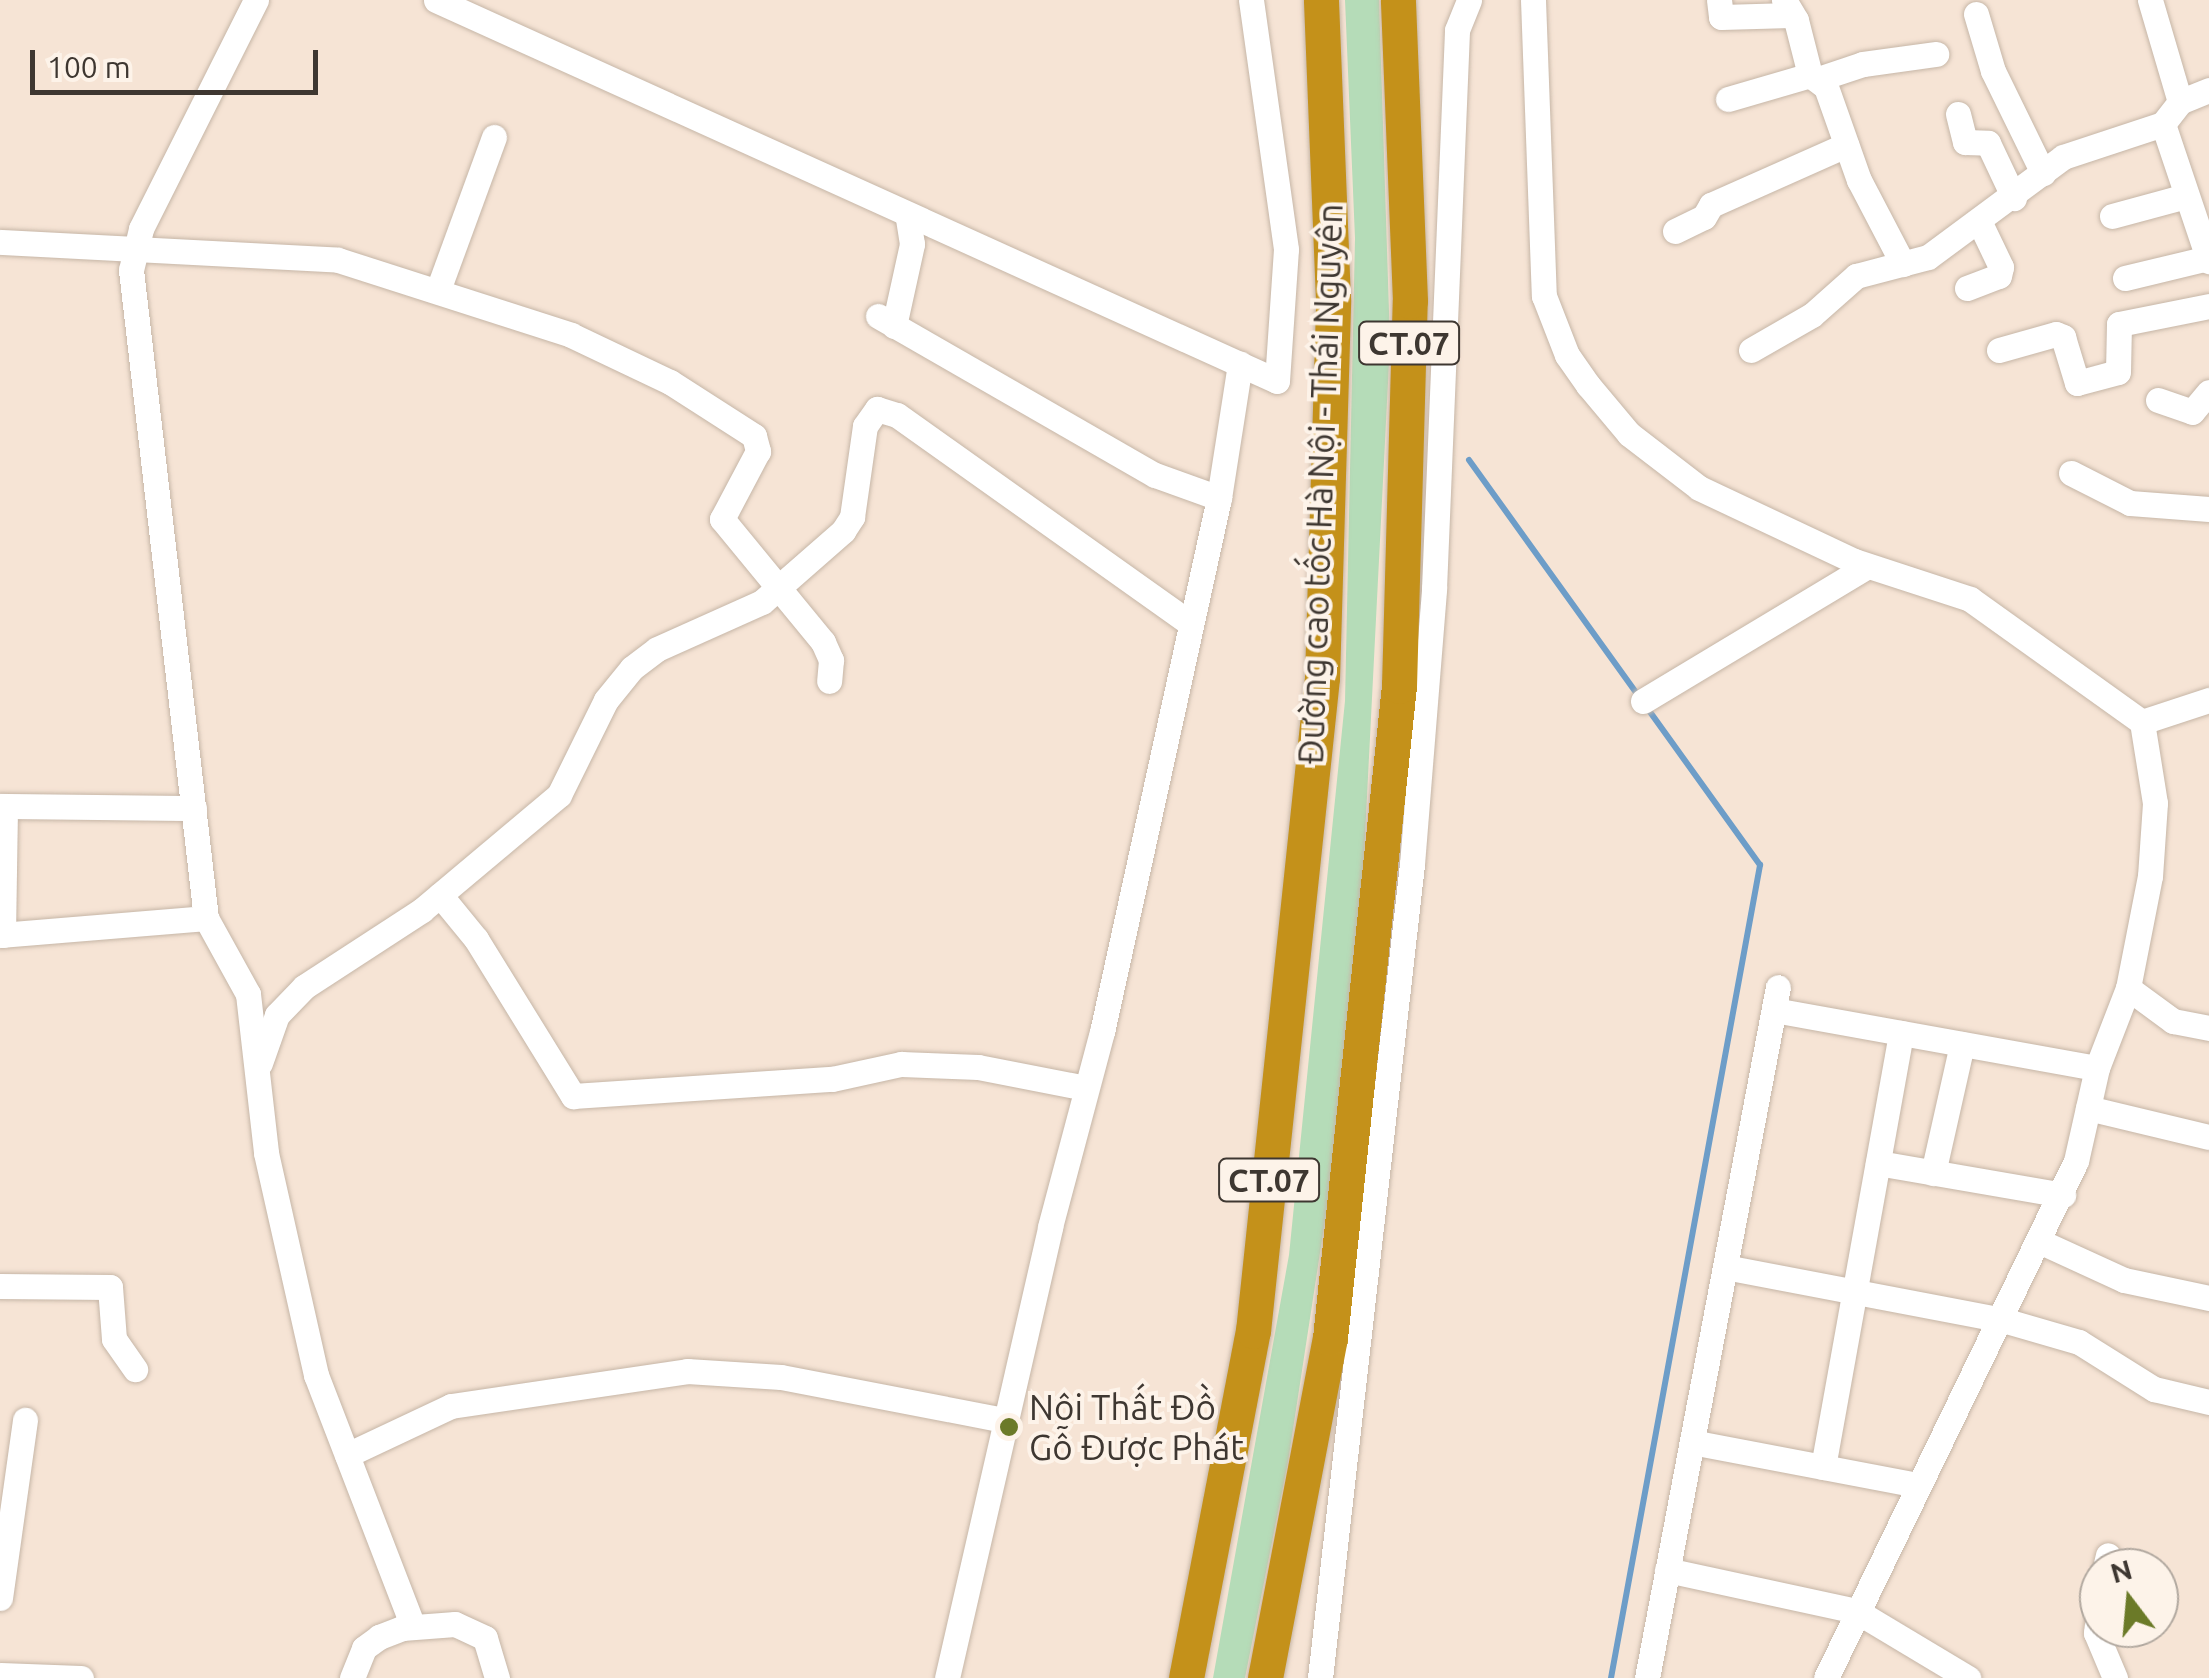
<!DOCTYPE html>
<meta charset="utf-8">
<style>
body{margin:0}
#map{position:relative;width:2209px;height:1678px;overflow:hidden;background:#f6e4d5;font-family:Ubuntu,sans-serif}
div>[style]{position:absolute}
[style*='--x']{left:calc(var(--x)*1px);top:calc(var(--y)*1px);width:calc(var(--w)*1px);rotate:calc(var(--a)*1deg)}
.green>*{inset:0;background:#b5dcb8}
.stream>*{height:6px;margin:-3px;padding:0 3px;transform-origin:3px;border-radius:3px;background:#6d9dc8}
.roads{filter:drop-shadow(0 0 2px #c6b6a7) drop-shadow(0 0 2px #c6b6a7)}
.minor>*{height:25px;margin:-12.5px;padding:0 12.5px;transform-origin:12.5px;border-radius:12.5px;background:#fff}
.highway>*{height:35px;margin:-17.5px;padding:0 17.5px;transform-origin:17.5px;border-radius:17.5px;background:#c4911a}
.dots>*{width:28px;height:28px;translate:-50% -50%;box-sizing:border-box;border:5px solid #fdf3e9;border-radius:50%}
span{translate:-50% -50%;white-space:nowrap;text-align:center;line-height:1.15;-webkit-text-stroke:8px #fdf3e9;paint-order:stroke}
.shield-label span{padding:2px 8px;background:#fdf3e9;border:2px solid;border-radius:8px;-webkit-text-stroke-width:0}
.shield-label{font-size:32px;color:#3e3731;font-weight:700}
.street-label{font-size:35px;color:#3e3731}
.poi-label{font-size:35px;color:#3e3731}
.left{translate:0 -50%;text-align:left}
.north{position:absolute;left:2079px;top:1548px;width:100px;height:100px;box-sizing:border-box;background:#fdf3e9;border:2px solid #b1a89f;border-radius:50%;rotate:344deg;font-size:28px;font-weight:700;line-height:40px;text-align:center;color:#3e3731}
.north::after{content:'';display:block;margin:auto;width:35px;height:45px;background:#6b7a28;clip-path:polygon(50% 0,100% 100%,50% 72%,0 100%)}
.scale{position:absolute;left:30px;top:50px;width:288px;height:45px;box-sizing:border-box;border:5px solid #3e3731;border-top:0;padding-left:12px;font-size:30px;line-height:35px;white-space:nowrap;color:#3e3731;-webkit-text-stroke:8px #fdf3e9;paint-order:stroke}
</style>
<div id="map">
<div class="green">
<i style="clip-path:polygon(1345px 0,1379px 0,1390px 343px,1361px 915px,1335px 1155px,1288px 1462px,1245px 1678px,1213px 1678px,1289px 1255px,1345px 701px,1355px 238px)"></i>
</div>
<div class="stream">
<i style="--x:1469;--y:460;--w:289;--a:54.3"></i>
<i style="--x:1611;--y:1678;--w:827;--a:-79.61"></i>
<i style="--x:1760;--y:865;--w:197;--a:-125.7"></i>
</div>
<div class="roads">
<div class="minor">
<i style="--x:256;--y:0;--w:256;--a:116.7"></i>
<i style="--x:141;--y:229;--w:42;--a:103.7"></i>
<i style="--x:131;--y:270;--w:652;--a:83.4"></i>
<i style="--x:206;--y:918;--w:87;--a:61.1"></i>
<i style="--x:248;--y:994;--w:160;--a:83.5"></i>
<i style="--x:266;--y:1153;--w:228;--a:77.3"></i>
<i style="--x:316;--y:1375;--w:270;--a:68.9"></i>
<i style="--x:436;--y:0;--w:923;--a:24.37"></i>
<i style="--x:1277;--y:381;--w:132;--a:-86.1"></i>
<i style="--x:1286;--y:249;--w:251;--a:-98"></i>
<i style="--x:1533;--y:0;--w:296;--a:87.9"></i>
<i style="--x:1544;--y:296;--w:63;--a:68.7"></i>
<i style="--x:1567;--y:355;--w:37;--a:55"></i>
<i style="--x:1588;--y:385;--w:64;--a:50.1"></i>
<i style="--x:1629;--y:434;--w:88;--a:37.6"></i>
<i style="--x:1699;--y:488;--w:171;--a:25.2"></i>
<i style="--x:1854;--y:561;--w:122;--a:18.1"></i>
<i style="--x:1970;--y:599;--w:211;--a:35.6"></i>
<i style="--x:2142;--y:722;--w:82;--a:80.9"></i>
<i style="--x:2155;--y:803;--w:73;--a:93.9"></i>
<i style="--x:2150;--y:876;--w:114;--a:101.1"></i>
<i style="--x:2128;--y:988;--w:86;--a:111.2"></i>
<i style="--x:2097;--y:1068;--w:95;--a:102.7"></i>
<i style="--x:2076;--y:1161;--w:574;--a:115.81"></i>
<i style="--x:1719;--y:0;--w:17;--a:83"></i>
<i style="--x:1721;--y:17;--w:70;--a:-1.6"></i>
<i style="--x:1784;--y:0;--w:23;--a:59"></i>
<i style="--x:1796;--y:20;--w:57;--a:75.7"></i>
<i style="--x:1810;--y:75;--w:20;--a:37"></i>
<i style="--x:1826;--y:87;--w:99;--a:70.5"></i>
<i style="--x:1859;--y:180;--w:95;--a:62.4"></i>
<i style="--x:2150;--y:0;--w:106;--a:73.6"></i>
<i style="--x:1976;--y:14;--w:59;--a:73.4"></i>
<i style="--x:1993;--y:71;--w:114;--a:63.9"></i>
<i style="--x:1818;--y:79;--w:47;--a:-18.4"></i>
<i style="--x:1863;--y:64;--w:74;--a:-7.8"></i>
<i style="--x:2209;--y:90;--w:31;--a:158"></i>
<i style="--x:2180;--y:102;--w:28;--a:128"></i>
<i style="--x:2163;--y:124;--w:145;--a:71.4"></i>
<i style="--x:1728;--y:99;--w:85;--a:-16.3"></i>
<i style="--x:1958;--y:114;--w:29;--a:76"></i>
<i style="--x:1965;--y:142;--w:23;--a:2"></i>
<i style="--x:1988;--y:143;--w:61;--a:64.7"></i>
<i style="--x:2112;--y:216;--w:77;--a:-15.1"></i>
<i style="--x:1675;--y:231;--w:32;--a:-26"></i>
<i style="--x:1704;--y:217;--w:14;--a:-60"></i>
<i style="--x:1711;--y:205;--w:148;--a:-24"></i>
<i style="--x:0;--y:242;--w:338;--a:3"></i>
<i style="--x:338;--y:260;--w:245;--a:17.8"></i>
<i style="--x:571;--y:335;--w:110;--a:25.4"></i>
<i style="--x:670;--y:382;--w:100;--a:32.7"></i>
<i style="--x:754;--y:436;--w:16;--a:75"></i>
<i style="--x:758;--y:451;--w:77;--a:117.9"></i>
<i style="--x:722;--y:519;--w:159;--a:50.6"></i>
<i style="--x:823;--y:642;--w:20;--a:66"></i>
<i style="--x:831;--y:660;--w:21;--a:95"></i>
<i style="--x:2125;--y:278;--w:85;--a:-13.5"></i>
<i style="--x:1967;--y:288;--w:34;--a:-21"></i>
<i style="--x:1999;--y:276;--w:9;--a:-77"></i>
<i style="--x:2001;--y:267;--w:49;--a:-115.5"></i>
<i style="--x:438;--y:290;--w:163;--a:-69.9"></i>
<i style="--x:878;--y:316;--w:319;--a:29.9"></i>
<i style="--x:1155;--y:475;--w:68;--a:19.8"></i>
<i style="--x:894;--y:326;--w:84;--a:-77.6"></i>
<i style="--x:912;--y:244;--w:26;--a:-99"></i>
<i style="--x:1751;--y:350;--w:70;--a:-29.8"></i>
<i style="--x:1812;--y:315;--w:59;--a:-41.6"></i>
<i style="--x:1856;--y:276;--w:74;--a:-14.8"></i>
<i style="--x:1928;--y:257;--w:168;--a:-36.5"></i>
<i style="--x:2063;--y:157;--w:105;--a:-18.3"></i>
<i style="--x:1999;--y:350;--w:59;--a:-15.7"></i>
<i style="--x:2056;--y:334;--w:8;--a:23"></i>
<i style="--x:2063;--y:337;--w:48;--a:73.1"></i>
<i style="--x:2077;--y:383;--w:42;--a:-15"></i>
<i style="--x:2118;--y:372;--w:48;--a:-88.8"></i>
<i style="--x:2119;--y:324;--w:92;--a:-11.3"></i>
<i style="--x:2158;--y:400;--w:36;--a:19"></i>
<i style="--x:2192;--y:412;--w:26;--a:-50"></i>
<i style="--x:2071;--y:473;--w:66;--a:27"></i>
<i style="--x:2130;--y:503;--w:79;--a:4.3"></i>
<i style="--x:1643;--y:701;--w:262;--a:-31"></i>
<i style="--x:2142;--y:722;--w:71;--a:-18.2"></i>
<i style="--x:0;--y:806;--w:194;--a:0.6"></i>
<i style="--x:440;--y:895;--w:57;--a:50.7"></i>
<i style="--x:476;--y:939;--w:185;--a:58.3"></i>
<i style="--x:573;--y:1096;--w:260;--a:-3.8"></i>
<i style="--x:832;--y:1079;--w:71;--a:-12.3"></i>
<i style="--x:901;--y:1064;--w:77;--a:2.2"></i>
<i style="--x:978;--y:1067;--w:110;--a:11"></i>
<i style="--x:0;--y:935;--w:207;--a:-4.7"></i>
<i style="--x:3;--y:935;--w:128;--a:-89.1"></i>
<i style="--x:2128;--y:988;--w:56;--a:36.3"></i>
<i style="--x:2173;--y:1021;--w:37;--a:11"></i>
<i style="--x:1774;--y:1010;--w:328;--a:10.2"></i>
<i style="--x:260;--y:1063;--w:51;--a:-70.5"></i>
<i style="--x:277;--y:1015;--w:39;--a:-46"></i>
<i style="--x:304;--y:987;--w:141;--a:-33.1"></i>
<i style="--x:422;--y:910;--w:179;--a:-40"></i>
<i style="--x:559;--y:795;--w:106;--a:-63.7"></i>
<i style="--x:606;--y:700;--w:41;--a:-50.9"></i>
<i style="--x:632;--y:668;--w:31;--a:-37"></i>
<i style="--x:657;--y:649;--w:115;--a:-24.1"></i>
<i style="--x:762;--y:602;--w:108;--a:-41.2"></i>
<i style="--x:843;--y:531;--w:17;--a:-57"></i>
<i style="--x:852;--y:517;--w:92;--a:-81.9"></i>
<i style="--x:865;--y:426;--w:21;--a:-55"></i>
<i style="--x:877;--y:409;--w:21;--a:17"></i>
<i style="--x:897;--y:415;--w:359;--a:35.4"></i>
<i style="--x:2088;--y:1108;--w:124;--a:13.5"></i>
<i style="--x:1878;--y:1163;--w:188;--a:9.8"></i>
<i style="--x:1933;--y:1173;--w:132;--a:-77.3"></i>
<i style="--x:2041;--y:1242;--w:91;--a:24.6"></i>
<i style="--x:2124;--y:1280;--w:87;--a:12"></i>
<i style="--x:1725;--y:1267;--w:283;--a:10.8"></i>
<i style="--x:2003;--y:1320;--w:79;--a:16.1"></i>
<i style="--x:2079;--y:1342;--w:89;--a:32.1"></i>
<i style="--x:2154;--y:1389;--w:57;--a:13.3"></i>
<i style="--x:0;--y:1286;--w:110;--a:0.5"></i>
<i style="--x:110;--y:1287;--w:52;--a:85.6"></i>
<i style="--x:114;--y:1339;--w:37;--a:55"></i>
<i style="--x:1692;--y:1442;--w:229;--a:10.8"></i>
<i style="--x:347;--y:1455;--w:115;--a:-25.2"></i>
<i style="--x:451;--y:1406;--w:239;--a:-8.4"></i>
<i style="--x:687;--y:1371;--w:94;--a:3.7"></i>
<i style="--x:781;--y:1377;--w:227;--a:10.9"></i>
<i style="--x:1823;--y:1467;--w:441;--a:-79.8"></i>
<i style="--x:2105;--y:1568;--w:13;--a:-77"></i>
<i style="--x:1667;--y:1570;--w:193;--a:12.2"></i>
<i style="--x:1856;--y:1611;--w:131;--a:30.9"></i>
<i style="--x:0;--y:1598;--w:180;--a:-82"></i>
<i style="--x:2099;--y:1608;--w:25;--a:97"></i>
<i style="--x:2096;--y:1633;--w:49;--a:67.1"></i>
<i style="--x:0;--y:1675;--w:81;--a:2.1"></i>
<i style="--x:352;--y:1678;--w:32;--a:-68"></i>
<i style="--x:364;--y:1648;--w:19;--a:-36"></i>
<i style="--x:379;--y:1637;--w:25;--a:-21"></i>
<i style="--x:402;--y:1628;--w:53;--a:-4.3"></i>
<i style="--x:455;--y:1624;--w:33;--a:25"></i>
<i style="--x:485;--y:1638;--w:42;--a:73.3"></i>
<i style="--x:947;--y:1678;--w:463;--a:-77.1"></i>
<i style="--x:1050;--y:1227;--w:202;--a:-75.1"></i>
<i style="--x:1102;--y:1032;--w:547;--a:-77.64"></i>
<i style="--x:1219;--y:498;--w:136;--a:-81.1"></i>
<i style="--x:1320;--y:1678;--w:819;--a:-83.55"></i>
<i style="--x:1412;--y:864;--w:276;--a:-85.4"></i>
<i style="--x:1434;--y:589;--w:559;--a:-87.64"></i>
<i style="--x:1457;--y:30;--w:32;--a:-68"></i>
<i style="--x:1647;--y:1678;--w:703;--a:-79.27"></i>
</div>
<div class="highway">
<i style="--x:1186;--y:1678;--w:353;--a:-79.1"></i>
<i style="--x:1253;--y:1331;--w:657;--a:-83.97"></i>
<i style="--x:1322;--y:678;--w:378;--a:-88.3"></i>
<i style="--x:1333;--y:300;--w:300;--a:-92.3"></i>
<i style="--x:1265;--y:1678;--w:346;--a:-79.2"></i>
<i style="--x:1330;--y:1338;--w:656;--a:-83.96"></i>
<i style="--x:1399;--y:686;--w:385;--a:-88.4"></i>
<i style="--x:1410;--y:301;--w:301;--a:-92.3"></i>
</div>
</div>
<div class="dots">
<i style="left:1009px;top:1427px;background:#6b7a28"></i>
</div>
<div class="shield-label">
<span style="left:1409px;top:343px">CT.07</span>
<span style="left:1269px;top:1180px">CT.07</span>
</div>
<div class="street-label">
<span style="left:1320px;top:484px;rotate:-88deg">Đường cao tốc Hà Nội - Thái Nguyên</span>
</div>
<div class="poi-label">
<span class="left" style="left:1029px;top:1427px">Nội Thất Đồ<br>Gỗ Được Phát</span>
</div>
<div class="north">N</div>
<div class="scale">100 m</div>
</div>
